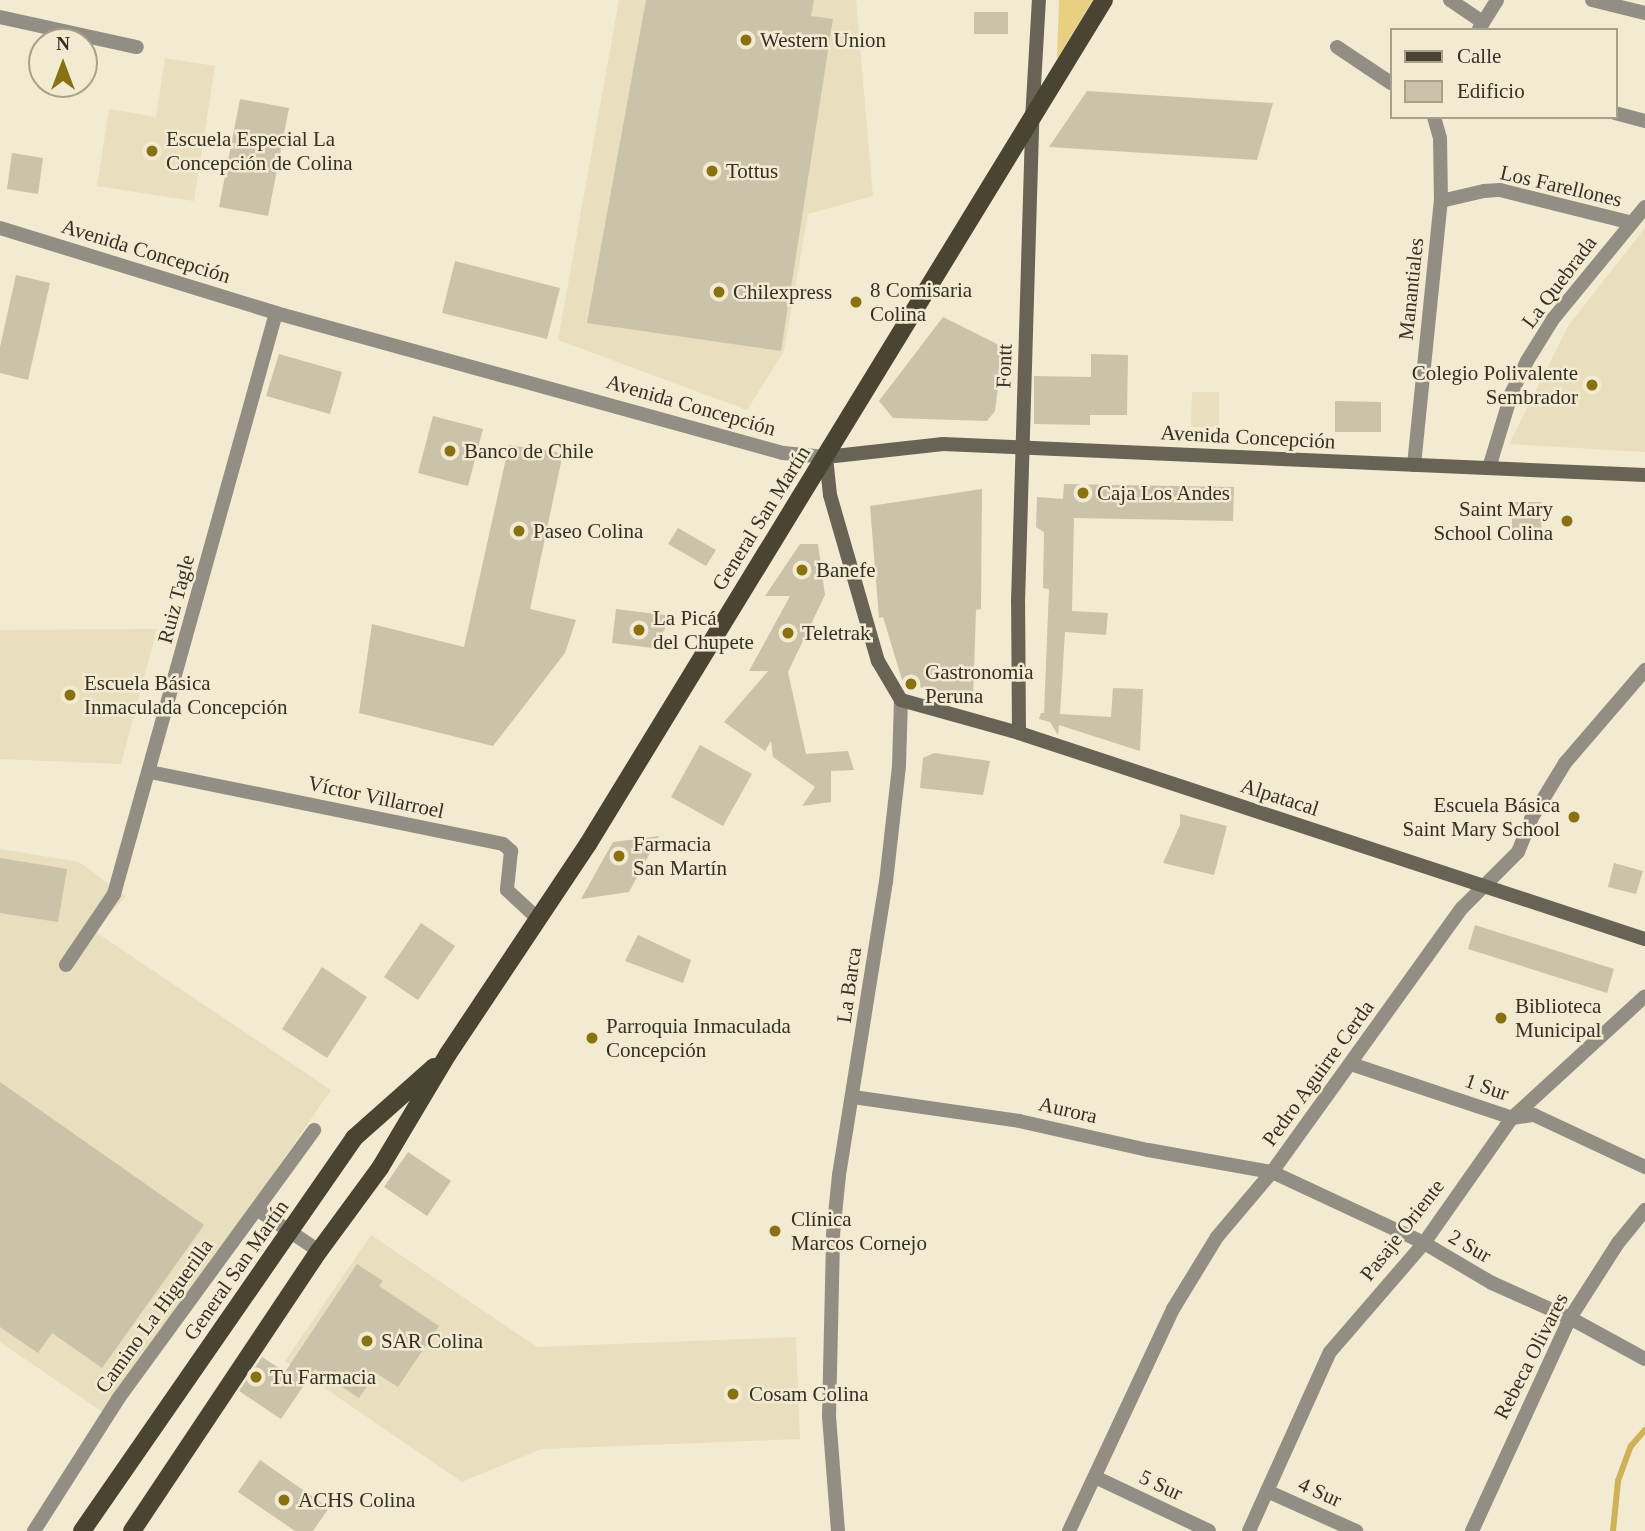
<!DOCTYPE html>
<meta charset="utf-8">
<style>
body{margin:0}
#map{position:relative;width:1645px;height:1531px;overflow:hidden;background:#f3ebd1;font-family:Georgia,serif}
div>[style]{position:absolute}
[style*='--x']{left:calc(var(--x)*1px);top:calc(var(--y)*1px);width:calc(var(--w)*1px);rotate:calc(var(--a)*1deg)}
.built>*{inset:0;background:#e9debe}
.green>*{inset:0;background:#e8cf82}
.stream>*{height:6px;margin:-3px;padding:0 3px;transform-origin:3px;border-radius:3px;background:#ceb159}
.building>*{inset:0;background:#cac2a9}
.minor>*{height:14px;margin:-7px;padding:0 7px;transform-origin:7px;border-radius:7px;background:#928e84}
.tertiary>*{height:14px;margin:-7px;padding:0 7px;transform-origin:7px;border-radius:7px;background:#928e84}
.secondary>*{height:14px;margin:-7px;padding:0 7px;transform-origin:7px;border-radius:7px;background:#686354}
.primary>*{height:18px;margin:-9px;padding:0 9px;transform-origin:9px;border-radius:9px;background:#4a4432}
.dots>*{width:19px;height:19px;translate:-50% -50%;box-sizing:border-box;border:4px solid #f3ebd1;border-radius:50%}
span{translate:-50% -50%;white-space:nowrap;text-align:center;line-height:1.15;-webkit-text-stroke:5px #f3ebd1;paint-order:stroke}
.poi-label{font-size:21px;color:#333026}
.left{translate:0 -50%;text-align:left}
.right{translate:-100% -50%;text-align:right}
.street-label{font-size:21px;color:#333026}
.legend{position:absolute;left:1390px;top:28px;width:228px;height:91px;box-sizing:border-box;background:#f3ebd1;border:2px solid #a6a08d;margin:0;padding:9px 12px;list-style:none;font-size:21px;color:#333026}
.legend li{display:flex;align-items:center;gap:14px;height:35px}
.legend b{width:35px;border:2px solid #a6a08d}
.north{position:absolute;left:28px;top:28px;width:70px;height:70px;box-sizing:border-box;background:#f3ebd1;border:2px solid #a6a08d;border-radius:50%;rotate:0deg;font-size:19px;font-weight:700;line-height:28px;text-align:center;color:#333026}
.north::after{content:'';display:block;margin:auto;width:24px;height:32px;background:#897011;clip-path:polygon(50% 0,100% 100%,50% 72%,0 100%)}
</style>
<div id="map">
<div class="built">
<i style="clip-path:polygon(619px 0,856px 0,873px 196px,808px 214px,784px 351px,747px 410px,558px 340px)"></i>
<i style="clip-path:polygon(165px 58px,215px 66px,194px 201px,97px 186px,109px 109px,156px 117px)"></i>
<i style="clip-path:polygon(1645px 228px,1645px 452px,1509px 444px,1568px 326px)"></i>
<i style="clip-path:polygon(1192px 392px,1219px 392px,1219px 427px,1191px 427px)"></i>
<i style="clip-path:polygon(157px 629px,121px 764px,0 759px,0 630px)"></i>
<i style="clip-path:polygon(0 849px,79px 862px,126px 896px,94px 931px,331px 1090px,107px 1415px,0 1342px)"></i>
<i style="clip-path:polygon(371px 1235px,537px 1347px,796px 1337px,800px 1439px,541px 1449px,462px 1482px,285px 1361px)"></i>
</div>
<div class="green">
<i style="clip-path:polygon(1059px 0,1093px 0,1057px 59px)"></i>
</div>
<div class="stream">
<i style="--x:1613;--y:1531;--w:50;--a:-84.3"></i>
<i style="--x:1618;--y:1481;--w:37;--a:-70"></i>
<i style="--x:1631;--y:1446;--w:21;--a:-49"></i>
</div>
<div class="building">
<i style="clip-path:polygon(646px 0,814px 0,811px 16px,833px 19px,781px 351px,587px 323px)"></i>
<i style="clip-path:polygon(974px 12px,1008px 12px,1008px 34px,974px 34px)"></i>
<i style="clip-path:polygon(1087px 91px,1273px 103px,1257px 160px,1049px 147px)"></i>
<i style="clip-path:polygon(240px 99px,289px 108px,268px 216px,219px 207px)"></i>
<i style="clip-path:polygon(12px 153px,43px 158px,38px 194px,7px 189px)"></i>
<i style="clip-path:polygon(455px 261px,560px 288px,547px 339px,442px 313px)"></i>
<i style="clip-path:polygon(16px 275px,50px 283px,28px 380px,0 373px,0 347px)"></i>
<i style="clip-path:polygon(943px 317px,1003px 347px,995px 411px,987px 421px,893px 418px,879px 401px)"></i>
<i style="clip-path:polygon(279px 354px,342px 372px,330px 414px,266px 396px)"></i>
<i style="clip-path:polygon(1091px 354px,1128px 355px,1127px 415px,1090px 415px,1090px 425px,1034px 424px,1034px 376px,1091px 377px)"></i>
<i style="clip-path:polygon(1335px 401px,1381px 402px,1381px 432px,1335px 432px)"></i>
<i style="clip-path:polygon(433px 416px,483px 429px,468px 486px,418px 473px)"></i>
<i style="clip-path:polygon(509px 445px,563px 453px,530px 609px,576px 620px,565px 653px,493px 746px,359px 713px,372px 624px,464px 647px)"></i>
<i style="clip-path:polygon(1064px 484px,1234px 487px,1233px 521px,1074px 518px,1072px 611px,1108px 613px,1106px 635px,1065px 632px,1060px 714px,1111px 717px,1113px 688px,1143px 689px,1140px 751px,1059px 725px,1058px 735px,1050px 722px,1039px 719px,1041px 713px,1044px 713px,1049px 589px,1043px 588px,1044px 532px,1036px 527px,1037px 497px,1063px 499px)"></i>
<i style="clip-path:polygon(982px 489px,981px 609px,976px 610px,973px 700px,903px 683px,883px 617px,879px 618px,870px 506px)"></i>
<i style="clip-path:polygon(1512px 502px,1542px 502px,1541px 537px,1512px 536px)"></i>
<i style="clip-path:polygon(678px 528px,716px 550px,706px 566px,668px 544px)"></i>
<i style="clip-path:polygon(800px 544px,818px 544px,825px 595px,788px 672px,806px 754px,848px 751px,854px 770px,831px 771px,831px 802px,802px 806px,815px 787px,773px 757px,771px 741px,765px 751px,724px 722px,768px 671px,749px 671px,790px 596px,765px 596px)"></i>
<i style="clip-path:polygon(616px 609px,673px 616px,653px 648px,612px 643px)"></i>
<i style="clip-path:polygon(700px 745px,752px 774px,723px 826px,671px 797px)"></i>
<i style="clip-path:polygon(934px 753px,990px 761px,983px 795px,920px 788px,923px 758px)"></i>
<i style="clip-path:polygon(1180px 814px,1227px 826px,1214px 875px,1163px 863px,1180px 825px)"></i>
<i style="clip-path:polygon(659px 836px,629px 892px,581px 899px,613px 842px)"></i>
<i style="clip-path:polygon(0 858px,67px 869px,58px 922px,0 913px)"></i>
<i style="clip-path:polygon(1614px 863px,1643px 871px,1636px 894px,1608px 887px)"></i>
<i style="clip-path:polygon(421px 923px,455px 946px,418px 1000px,384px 977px)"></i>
<i style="clip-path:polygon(1475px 925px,1614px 969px,1607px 993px,1468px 949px)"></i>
<i style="clip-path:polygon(638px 935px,691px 960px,683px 983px,625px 961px)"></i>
<i style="clip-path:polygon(322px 967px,367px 997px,327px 1058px,282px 1029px)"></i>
<i style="clip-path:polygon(0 1082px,204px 1225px,102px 1368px,52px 1333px,38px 1353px,0 1327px)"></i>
<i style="clip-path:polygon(408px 1152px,451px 1181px,427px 1216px,384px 1187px)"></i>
<i style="clip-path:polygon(357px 1264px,383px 1281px,379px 1286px,439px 1326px,398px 1387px,376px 1373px,359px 1398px,315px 1369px,281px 1419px,239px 1391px,262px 1357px,285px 1372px)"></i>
<i style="clip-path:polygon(260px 1460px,329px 1508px,313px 1531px,295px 1531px,238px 1492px)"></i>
</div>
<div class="minor">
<i style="--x:1450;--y:0;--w:40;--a:34"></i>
<i style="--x:1592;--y:0;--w:55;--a:13.8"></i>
<i style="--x:0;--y:17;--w:140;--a:12.4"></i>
<i style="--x:1479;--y:29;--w:34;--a:-58"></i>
<i style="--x:1337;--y:47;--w:65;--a:33.7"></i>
<i style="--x:1615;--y:113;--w:31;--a:15"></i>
<i style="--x:1441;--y:201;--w:44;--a:-13.1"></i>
<i style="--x:1484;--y:191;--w:16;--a:-4"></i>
<i style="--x:1500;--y:190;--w:136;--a:14"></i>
<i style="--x:1414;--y:465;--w:265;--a:-84.2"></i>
<i style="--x:1441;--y:201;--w:63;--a:-90.9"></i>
<i style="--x:1440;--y:138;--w:22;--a:-106"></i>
<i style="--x:1489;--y:468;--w:79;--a:-73.2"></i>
<i style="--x:1512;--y:392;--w:34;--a:-64"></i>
<i style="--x:1527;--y:361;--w:49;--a:-58.2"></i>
<i style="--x:1553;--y:319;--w:145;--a:-50.6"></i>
<i style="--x:150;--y:772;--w:360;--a:11.5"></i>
<i style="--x:503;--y:844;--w:11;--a:41"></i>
<i style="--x:511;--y:851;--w:39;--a:96"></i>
<i style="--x:507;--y:890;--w:41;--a:43"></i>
<i style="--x:66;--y:965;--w:86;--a:-55.9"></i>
<i style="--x:114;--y:894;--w:603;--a:-74.42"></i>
<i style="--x:1351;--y:1064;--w:170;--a:18.5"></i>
<i style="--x:1512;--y:1118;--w:22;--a:-8"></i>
<i style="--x:1534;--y:1115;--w:123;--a:25.1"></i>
<i style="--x:853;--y:1097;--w:168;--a:8.2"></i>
<i style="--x:1019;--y:1121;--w:132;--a:12.7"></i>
<i style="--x:1148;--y:1150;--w:126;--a:10.1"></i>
<i style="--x:1272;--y:1172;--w:168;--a:25"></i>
<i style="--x:1424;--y:1243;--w:79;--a:30.5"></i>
<i style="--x:1492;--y:1283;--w:85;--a:24.2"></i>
<i style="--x:1570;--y:1318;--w:85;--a:28.7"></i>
<i style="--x:258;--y:1210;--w:73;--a:33.9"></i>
<i style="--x:1095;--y:1477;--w:126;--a:25.3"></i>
<i style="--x:1267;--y:1491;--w:98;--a:24.2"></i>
<i style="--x:34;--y:1531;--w:156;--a:-57.5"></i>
<i style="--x:118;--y:1399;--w:333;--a:-53.9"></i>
<i style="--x:1069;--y:1531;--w:245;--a:-64.9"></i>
<i style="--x:1173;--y:1309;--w:84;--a:-58.6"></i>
<i style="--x:1217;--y:1237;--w:85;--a:-49.8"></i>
<i style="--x:1272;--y:1172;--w:325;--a:-54.3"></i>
<i style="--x:1462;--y:908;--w:79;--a:-45"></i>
<i style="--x:1518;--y:852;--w:35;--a:-68"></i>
<i style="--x:1531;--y:819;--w:66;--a:-58.7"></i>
<i style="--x:1565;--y:763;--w:123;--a:-49.3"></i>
<i style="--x:1249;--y:1531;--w:196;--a:-65.7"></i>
<i style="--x:1330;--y:1352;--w:144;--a:-49.2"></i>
<i style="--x:1424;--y:1243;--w:153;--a:-54.9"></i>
<i style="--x:1512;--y:1118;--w:180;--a:-42.5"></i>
<i style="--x:1472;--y:1531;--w:234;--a:-65.3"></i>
<i style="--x:1570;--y:1318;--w:89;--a:-57.4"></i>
<i style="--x:1618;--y:1243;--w:43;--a:-50.7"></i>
</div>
<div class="tertiary">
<i style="--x:0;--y:228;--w:289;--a:17.1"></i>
<i style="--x:276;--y:313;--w:526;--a:15.44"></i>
<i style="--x:783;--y:453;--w:43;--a:5.3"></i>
<i style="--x:838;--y:1531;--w:115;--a:-94.5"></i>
<i style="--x:829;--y:1416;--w:181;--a:-88.7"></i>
<i style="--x:833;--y:1235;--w:60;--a:-84.3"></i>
<i style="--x:839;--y:1175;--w:297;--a:-80.9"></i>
<i style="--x:886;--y:882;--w:117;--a:-83.6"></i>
<i style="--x:899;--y:766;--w:66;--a:-88.3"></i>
</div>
<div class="secondary">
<i style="--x:1645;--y:475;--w:703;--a:-177.47"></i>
<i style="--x:943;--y:444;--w:118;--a:173.7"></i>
<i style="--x:826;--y:457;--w:38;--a:84"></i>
<i style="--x:830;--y:495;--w:173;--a:73.9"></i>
<i style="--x:878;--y:661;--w:45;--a:59.5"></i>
<i style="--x:901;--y:700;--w:123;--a:15.6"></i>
<i style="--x:1019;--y:733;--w:659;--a:18.22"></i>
<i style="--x:1019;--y:733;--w:131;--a:-90.4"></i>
<i style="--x:1018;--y:602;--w:482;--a:-88.3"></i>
<i style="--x:1032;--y:120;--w:120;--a:-86.7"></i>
</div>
<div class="primary">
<i style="--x:82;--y:1531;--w:478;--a:-55.3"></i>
<i style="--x:354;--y:1138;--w:107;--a:-41.6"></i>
<i style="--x:132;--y:1531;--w:337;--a:-56.3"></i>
<i style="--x:319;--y:1251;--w:103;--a:-53.7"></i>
<i style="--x:380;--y:1168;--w:133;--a:-59.2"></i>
<i style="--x:448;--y:1054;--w:252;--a:-56.3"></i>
<i style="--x:588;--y:844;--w:989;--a:-58.56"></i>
</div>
<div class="dots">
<i style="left:746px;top:40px;background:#897011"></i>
<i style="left:152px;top:151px;background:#897011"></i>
<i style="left:712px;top:171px;background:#897011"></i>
<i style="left:719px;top:292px;background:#897011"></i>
<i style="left:856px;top:302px;background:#897011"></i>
<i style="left:1592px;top:385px;background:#897011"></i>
<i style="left:450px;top:451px;background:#897011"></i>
<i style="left:1083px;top:493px;background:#897011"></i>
<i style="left:1567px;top:521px;background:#897011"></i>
<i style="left:519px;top:531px;background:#897011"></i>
<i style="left:802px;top:570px;background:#897011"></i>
<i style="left:639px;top:630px;background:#897011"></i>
<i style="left:788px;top:633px;background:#897011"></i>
<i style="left:911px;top:684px;background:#897011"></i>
<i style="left:70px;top:695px;background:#897011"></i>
<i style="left:1574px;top:817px;background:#897011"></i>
<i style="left:619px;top:856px;background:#897011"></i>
<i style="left:1501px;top:1018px;background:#897011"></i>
<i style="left:592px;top:1038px;background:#897011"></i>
<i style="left:775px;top:1231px;background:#897011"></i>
<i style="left:367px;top:1341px;background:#897011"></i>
<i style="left:256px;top:1377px;background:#897011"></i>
<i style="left:733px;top:1394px;background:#897011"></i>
<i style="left:284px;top:1500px;background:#897011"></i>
</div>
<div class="poi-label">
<span class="left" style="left:760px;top:40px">Western Union</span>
<span class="left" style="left:166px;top:151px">Escuela Especial La<br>Concepción de Colina</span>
<span class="left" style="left:726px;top:171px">Tottus</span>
<span class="left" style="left:870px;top:302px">8 Comisaria<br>Colina</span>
<span class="left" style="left:733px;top:292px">Chilexpress</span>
<span class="right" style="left:1578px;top:385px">Colegio Polivalente<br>Sembrador</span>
<span class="left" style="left:464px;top:451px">Banco de Chile</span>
<span class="left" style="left:1097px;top:493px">Caja Los Andes</span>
<span class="right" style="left:1553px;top:521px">Saint Mary<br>School Colina</span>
<span class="left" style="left:533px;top:531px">Paseo Colina</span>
<span class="left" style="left:816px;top:570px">Banefe</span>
<span class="left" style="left:653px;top:630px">La Picá<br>del Chupete</span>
<span class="left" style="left:802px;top:633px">Teletrak</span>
<span class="left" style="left:925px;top:684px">Gastronomia<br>Peruna</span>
<span class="left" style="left:84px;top:695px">Escuela Básica<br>Inmaculada Concepción</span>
<span class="right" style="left:1560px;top:817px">Escuela Básica<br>Saint Mary School</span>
<span class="left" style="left:633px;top:856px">Farmacia<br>San Martín</span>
<span class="left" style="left:1515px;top:1018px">Biblioteca<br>Municipal</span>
<span class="left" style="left:606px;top:1038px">Parroquia Inmaculada<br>Concepción</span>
<span class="left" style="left:791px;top:1231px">Clínica<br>Marcos Cornejo</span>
<span class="left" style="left:381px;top:1341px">SAR Colina</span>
<span class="left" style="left:270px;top:1377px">Tu Farmacia</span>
<span class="left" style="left:749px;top:1394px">Cosam Colina</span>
<span class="left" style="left:298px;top:1500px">ACHS Colina</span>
</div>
<div class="street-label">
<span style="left:1561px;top:186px;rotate:13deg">Los Farellones</span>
<span style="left:146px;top:251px;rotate:17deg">Avenida Concepción</span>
<span style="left:1559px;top:282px;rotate:-53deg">La Quebrada</span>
<span style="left:1411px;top:289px;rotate:-84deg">Manantiales</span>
<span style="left:1004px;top:366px;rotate:-88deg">Fontt</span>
<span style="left:691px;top:405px;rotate:16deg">Avenida Concepción</span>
<span style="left:1248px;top:437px;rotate:3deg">Avenida Concepción</span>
<span style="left:761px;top:518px;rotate:-58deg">General San Martín</span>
<span style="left:176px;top:599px;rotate:-75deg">Ruiz Tagle</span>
<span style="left:376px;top:797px;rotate:12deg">Víctor Villarroel</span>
<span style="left:1280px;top:797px;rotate:18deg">Alpatacal</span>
<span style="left:849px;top:985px;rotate:-82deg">La Barca</span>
<span style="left:1318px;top:1073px;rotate:-54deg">Pedro Aguirre Cerda</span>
<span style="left:1487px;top:1087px;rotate:19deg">1 Sur</span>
<span style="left:1068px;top:1110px;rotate:13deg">Aurora</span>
<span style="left:1402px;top:1230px;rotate:-52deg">Pasaje Oriente</span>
<span style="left:1470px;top:1246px;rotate:30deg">2 Sur</span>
<span style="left:236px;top:1270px;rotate:-55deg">General San Martín</span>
<span style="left:154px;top:1316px;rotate:-54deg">Camino La Higuerilla</span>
<span style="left:1531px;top:1356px;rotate:-63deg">Rebeca Olivares</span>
<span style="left:1161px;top:1485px;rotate:25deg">5 Sur</span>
<span style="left:1320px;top:1492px;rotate:24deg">4 Sur</span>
</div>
<ul class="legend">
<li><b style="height:9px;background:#4a4432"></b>Calle</li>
<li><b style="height:19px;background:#cac2a9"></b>Edificio</li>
</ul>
<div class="north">N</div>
</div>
